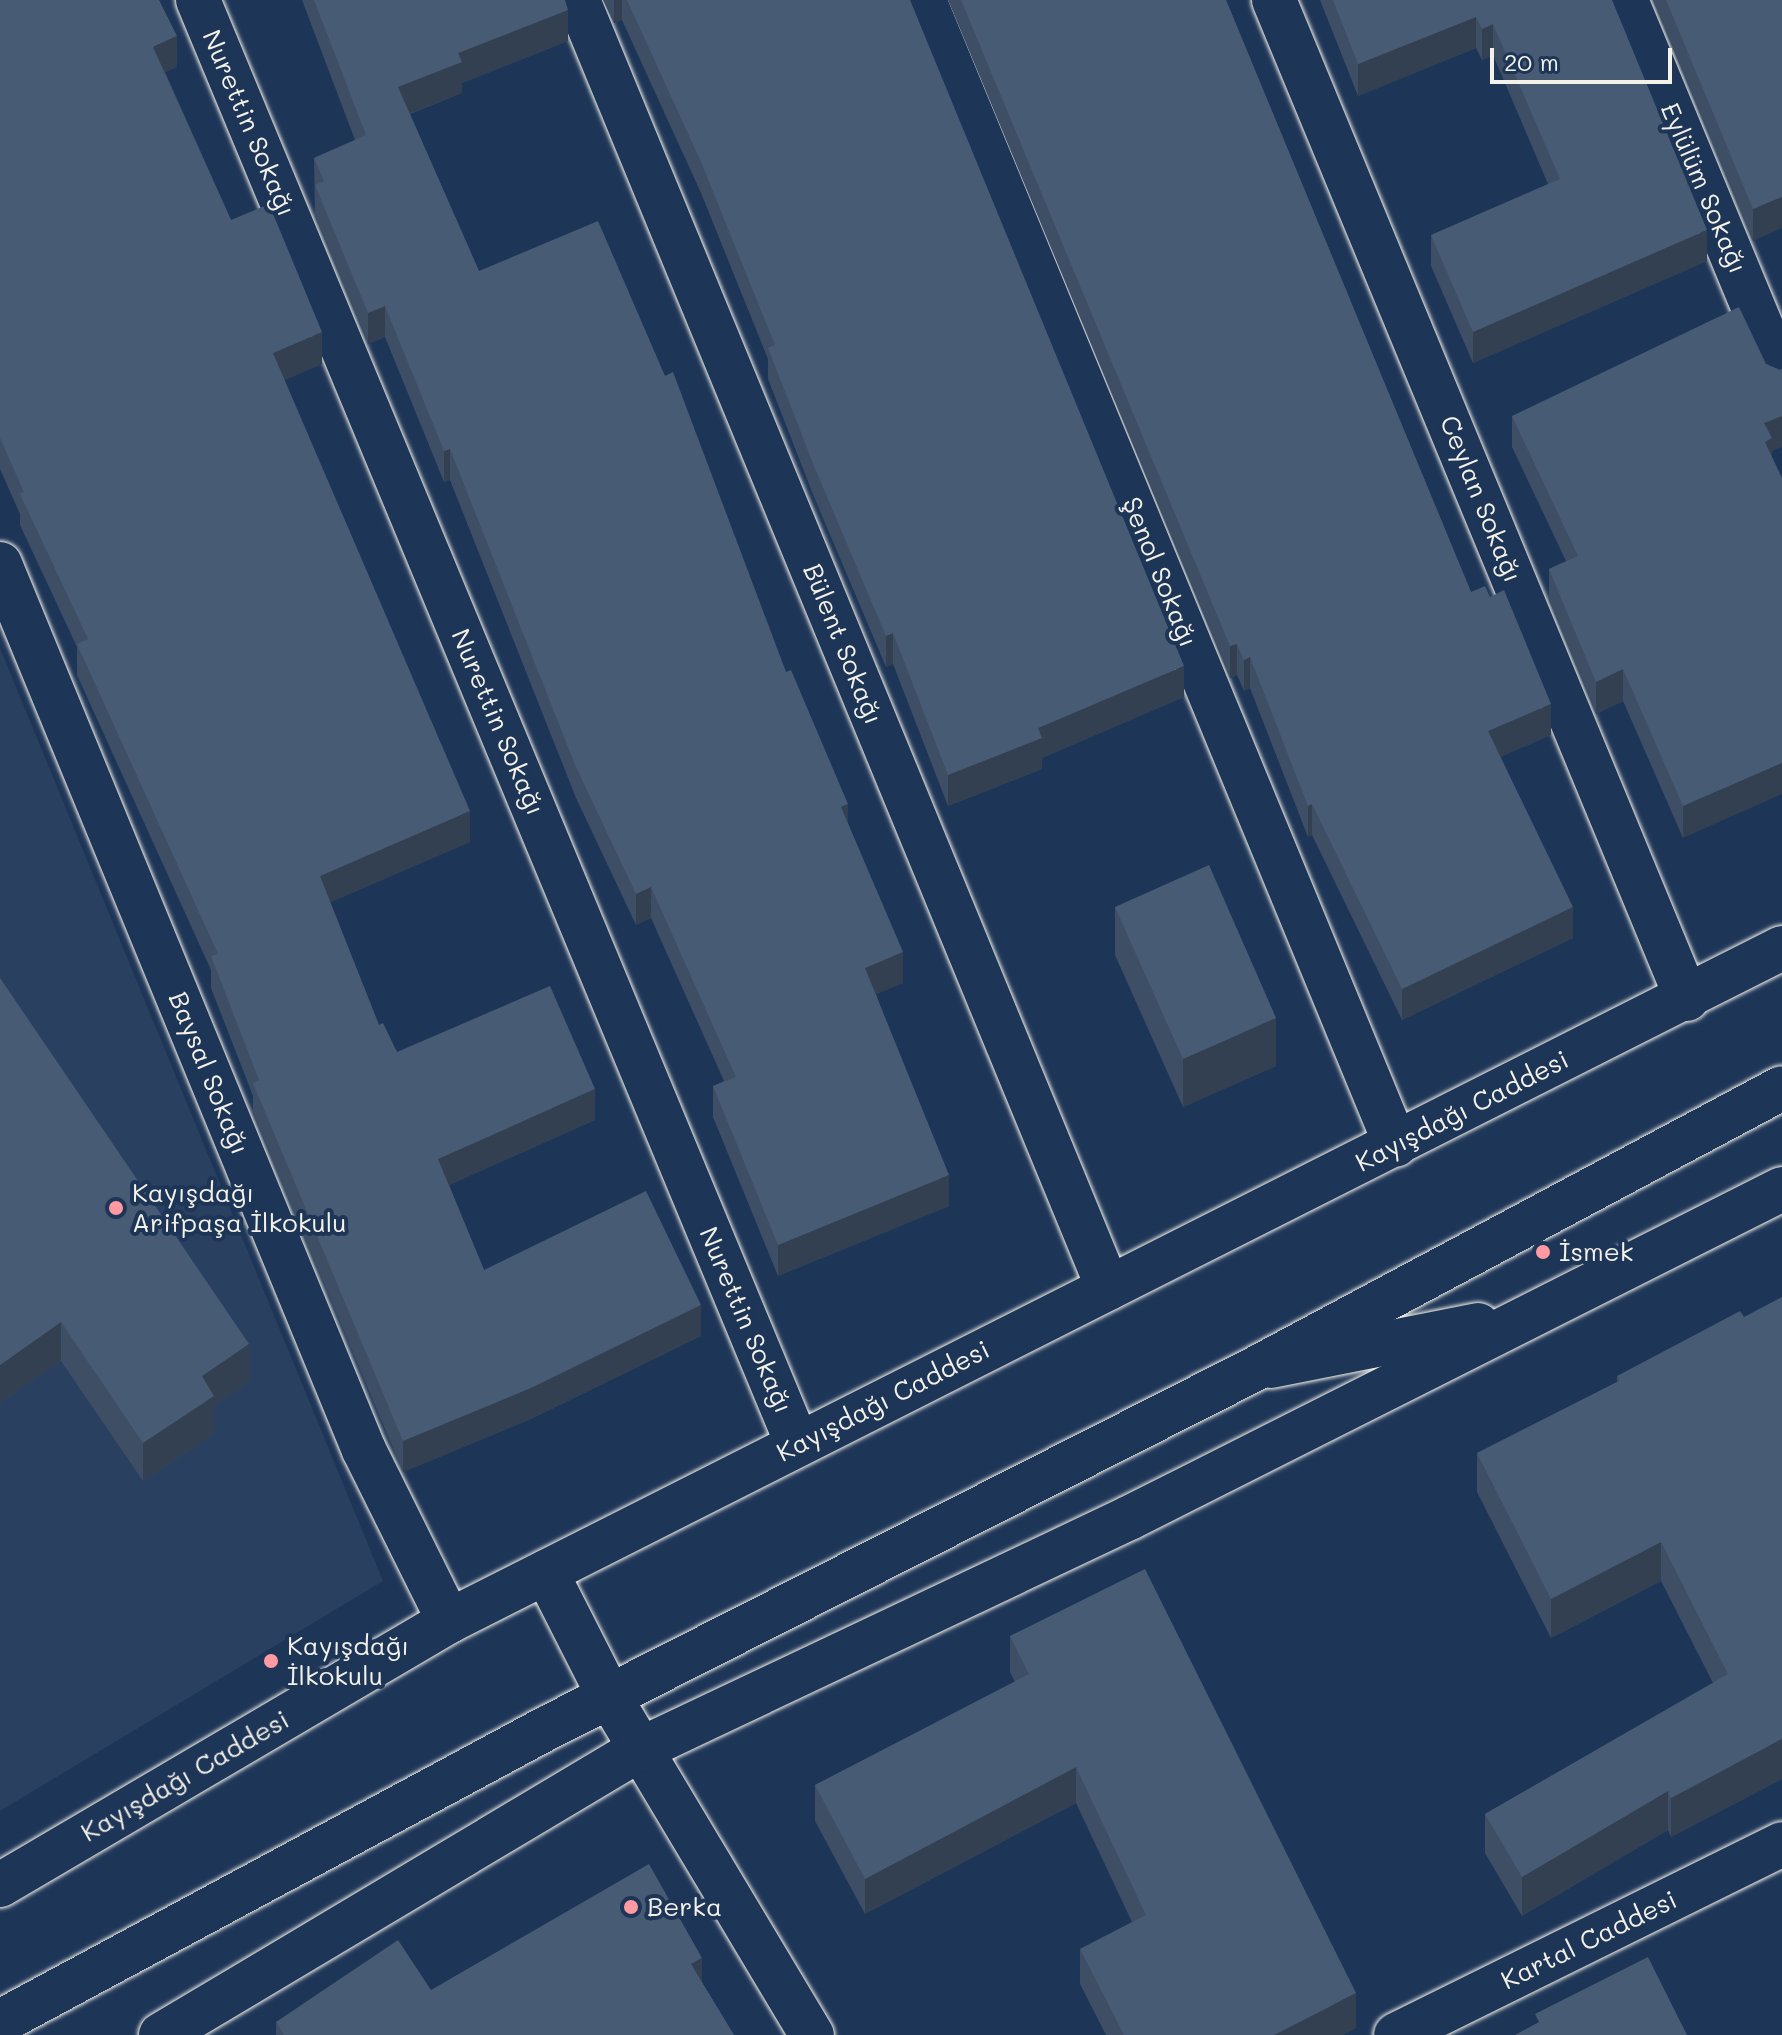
<!DOCTYPE html>
<meta charset="utf-8">
<style>
body{margin:0}
#map{position:relative;width:1782px;height:2035px;overflow:hidden;background:#1d3557;font-family:Mali,sans-serif}
div>[style]{position:absolute}
[style*='--x']{left:calc(var(--x)*1px);top:calc(var(--y)*1px);width:calc(var(--w)*1px);rotate:calc(var(--a)*1deg)}
.built>*{inset:0;background:#2a4060}
.roads{filter:drop-shadow(0 0 2px #f4f1e8) drop-shadow(0 0 2px #f4f1e8)}
.minor>*{height:44px;margin:-22px;padding:0 22px;transform-origin:22px;border-radius:22px;background:#1d3557}
.primary>*{height:44px;margin:-22px;padding:0 22px;transform-origin:22px;border-radius:22px;background:#1d3557}
.wall>*{inset:0;background:#3e4e64}
.shaded-wall>*{inset:0;background:#324051}
.building>*{inset:0;background:#485b74}
.dots>*{width:22px;height:22px;translate:-50% -50%;box-sizing:border-box;border:4px solid #1d3557;border-radius:50%}
span{translate:-50% -50%;white-space:nowrap;text-align:center;line-height:1.15;-webkit-text-stroke:8px #1d3557;paint-order:stroke}
.street-label{font-size:26px;color:#f4f1e8}
.poi-label{font-size:26px;color:#f4f1e8}
.left{translate:0 -50%;text-align:left}
.scale{position:absolute;left:1490px;top:48px;width:182px;height:36px;box-sizing:border-box;border:4px solid #f4f1e8;border-top:0;padding-left:10px;font-size:24px;line-height:28px;white-space:nowrap;color:#f4f1e8;-webkit-text-stroke:6px #1d3557;paint-order:stroke}
</style>
<div id="map">
<div class="built">
<i style="clip-path:polygon(0 648px,383px 1581px,0 1811px)"></i>
</div>
<div class="roads">
<div class="minor">
<i style="--x:198;--y:0;--w:1562;--a:67.46"></i>
<i style="--x:578;--y:0;--w:1393;--a:67.63"></i>
<i style="--x:924;--y:0;--w:1238;--a:67.6"></i>
<i style="--x:1274;--y:0;--w:1081;--a:67.54"></i>
<i style="--x:1626;--y:0;--w:407;--a:67.5"></i>
<i style="--x:0;--y:564;--w:958;--a:67.67"></i>
<i style="--x:364;--y:1450;--w:191;--a:63.6"></i>
<i style="--x:1271;--y:1366;--w:211;--a:-11.2"></i>
<i style="--x:609;--y:1696;--w:395;--a:59.1"></i>
<i style="--x:161;--y:2035;--w:554;--a:-30.82"></i>
<i style="--x:637;--y:1751;--w:544;--a:-25.34"></i>
<i style="--x:1129;--y:1518;--w:731;--a:-26.74"></i>
<i style="--x:1396;--y:2035;--w:431;--a:-26.3"></i>
</div>
<div class="primary">
<i style="--x:546;--y:1572;--w:139;--a:63.1"></i>
<i style="--x:0;--y:1885;--w:521;--a:-30.45"></i>
<i style="--x:449;--y:1621;--w:1493;--a:-26.79"></i>
<i style="--x:0;--y:2022;--w:621;--a:-28.26"></i>
<i style="--x:547;--y:1728;--w:792;--a:-26.89"></i>
<i style="--x:1253;--y:1370;--w:599;--a:-28.06"></i>
</div>
</div>
<div class="wall">
<i style="clip-path:polygon(0 0,177px 67px,165px 72px,231px 220px,322px 364px,284px 380px,470px 842px,330px 902px,379px 1025px,397px 1052px,595px 1120px,449px 1185px,484px 1270px,701px 1336px,531px 1419px,403px 1472px,253px 1114px,253px 1096px,211px 988px,211px 970px,77px 675px,77px 647px,20px 525px,20px 514px,0 469px)"></i>
<i style="clip-path:polygon(302px 0,565px 0,568px 41px,462px 83px,462px 93px,410px 114px,479px 271px,786px 672px,848px 823px,903px 983px,876px 994px,949px 1206px,778px 1276px,713px 1117px,713px 1086px,724px 1081px,651px 918px,636px 925px,576px 798px,450px 480px,444px 482px,385px 337px,368px 344px,315px 216px,314px 158px,355px 140px)"></i>
<i style="clip-path:polygon(603px 0,910px 0,1184px 697px,1042px 758px,1042px 769px,948px 806px,893px 664px,886px 667px,814px 497px,768px 379px,768px 359px,701px 193px,622px 20px,614px 23px)"></i>
<i style="clip-path:polygon(948px 0,1226px 0,1471px 592px,1551px 735px,1500px 757px,1573px 938px,1402px 1020px,1312px 835px,1308px 837px,1250px 688px,1244px 691px,1237px 675px,1230px 678px)"></i>
<i style="clip-path:polygon(1320px 0,1612px 0,1707px 261px,1473px 363px,1431px 266px,1431px 235px,1548px 184px,1493px 55px,1482px 60px,1476px 48px,1358px 96px)"></i>
<i style="clip-path:polygon(1653px 0,1782px 0,1753px 241px)"></i>
<i style="clip-path:polygon(1766px 364px,1780px 370px,1782px 369px,1782px 447px,1772px 451px,1683px 838px,1623px 701px,1596px 714px,1549px 600px,1549px 569px,1566px 561px,1512px 447px,1512px 416px)"></i>
<i style="clip-path:polygon(1115px 907px,1276px 1066px,1183px 1107px,1115px 955px)"></i>
<i style="clip-path:polygon(0 978px,249px 1382px,214px 1406px,214px 1434px,143px 1481px,61px 1361px,0 1403px)"></i>
<i style="clip-path:polygon(1617px 1376px,1782px 1779px,1671px 1837px,1668px 1830px,1522px 1916px,1485px 1853px,1485px 1814px,1713px 1683px,1661px 1581px,1551px 1638px,1477px 1492px,1477px 1453px,1617px 1382px)"></i>
<i style="clip-path:polygon(1010px 1636px,1356px 2028px,1343px 2035px,1106px 2035px,1080px 1984px,1080px 1949px,1132px 1922px,1076px 1803px,865px 1914px,815px 1821px,815px 1785px,1015px 1682px,1010px 1672px)"></i>
<i style="clip-path:polygon(702px 1983px,734px 2035px,276px 2035px,276px 2022px,431px 1990px)"></i>
</div>
<div class="shaded-wall">
<i style="clip-path:polygon(614px 0,622px 0,622px 20px,614px 23px)"></i>
<i style="clip-path:polygon(568px 10px,568px 41px,462px 83px,462px 93px,398px 118px,398px 87px,458px 53px)"></i>
<i style="clip-path:polygon(1476px 17px,1476px 48px,1358px 96px,1358px 64px)"></i>
<i style="clip-path:polygon(1493px 24px,1493px 55px,1482px 60px,1482px 29px)"></i>
<i style="clip-path:polygon(177px 36px,177px 67px,153px 78px,153px 47px)"></i>
<i style="clip-path:polygon(1782px 197px,1782px 228px,1753px 241px,1753px 209px)"></i>
<i style="clip-path:polygon(1707px 230px,1707px 261px,1473px 363px,1473px 332px)"></i>
<i style="clip-path:polygon(385px 306px,385px 337px,368px 344px,368px 313px)"></i>
<i style="clip-path:polygon(322px 332px,322px 364px,273px 385px,273px 353px)"></i>
<i style="clip-path:polygon(1782px 416px,1782px 447px,1772px 451px,1772px 469px,1765px 473px,1764px 423px)"></i>
<i style="clip-path:polygon(450px 449px,450px 480px,444px 482px,444px 451px)"></i>
<i style="clip-path:polygon(893px 633px,893px 664px,886px 667px,886px 636px)"></i>
<i style="clip-path:polygon(1237px 644px,1237px 675px,1230px 678px,1230px 646px)"></i>
<i style="clip-path:polygon(1250px 657px,1250px 688px,1244px 691px,1244px 660px)"></i>
<i style="clip-path:polygon(1184px 666px,1184px 697px,1042px 758px,1042px 769px,948px 806px,948px 775px,1038px 728px)"></i>
<i style="clip-path:polygon(1623px 669px,1623px 701px,1596px 714px,1596px 682px)"></i>
<i style="clip-path:polygon(1551px 704px,1551px 735px,1488px 762px,1488px 731px)"></i>
<i style="clip-path:polygon(1782px 763px,1782px 794px,1683px 838px,1683px 806px)"></i>
<i style="clip-path:polygon(848px 804px,848px 835px,841px 807px)"></i>
<i style="clip-path:polygon(1312px 804px,1312px 835px,1308px 837px,1308px 806px)"></i>
<i style="clip-path:polygon(470px 811px,470px 842px,320px 907px,320px 876px)"></i>
<i style="clip-path:polygon(651px 887px,651px 918px,636px 925px,636px 894px)"></i>
<i style="clip-path:polygon(1573px 907px,1573px 938px,1402px 1020px,1402px 989px)"></i>
<i style="clip-path:polygon(903px 952px,903px 983px,865px 999px,865px 968px)"></i>
<i style="clip-path:polygon(1276px 1018px,1276px 1066px,1183px 1107px,1183px 1059px)"></i>
<i style="clip-path:polygon(595px 1089px,595px 1120px,438px 1190px,438px 1159px)"></i>
<i style="clip-path:polygon(949px 1175px,949px 1206px,778px 1276px,778px 1245px)"></i>
<i style="clip-path:polygon(701px 1305px,701px 1336px,531px 1419px,403px 1472px,403px 1441px)"></i>
<i style="clip-path:polygon(61px 1322px,61px 1361px,0 1403px,0 1365px)"></i>
<i style="clip-path:polygon(249px 1344px,249px 1382px,214px 1406px,214px 1434px,143px 1481px,143px 1443px,202px 1376px)"></i>
<i style="clip-path:polygon(1661px 1542px,1661px 1581px,1551px 1638px,1551px 1599px)"></i>
<i style="clip-path:polygon(1782px 1739px,1782px 1779px,1671px 1837px,1671px 1798px)"></i>
<i style="clip-path:polygon(1076px 1767px,1076px 1803px,865px 1914px,865px 1879px)"></i>
<i style="clip-path:polygon(1668px 1791px,1668px 1830px,1522px 1916px,1522px 1877px)"></i>
<i style="clip-path:polygon(702px 1958px,702px 1991px,691px 1964px)"></i>
<i style="clip-path:polygon(1356px 1993px,1356px 2028px,1343px 2035px,1274px 2035px)"></i>
</div>
<div class="building">
<i style="clip-path:polygon(0 0,159px 0,177px 36px,153px 47px,231px 220px,269px 204px,322px 332px,273px 353px,470px 811px,320px 876px,379px 1025px,383px 1023px,397px 1052px,550px 986px,595px 1089px,438px 1159px,484px 1270px,646px 1191px,701px 1305px,531px 1388px,403px 1441px,253px 1083px,259px 1080px,211px 956px,218px 954px,77px 644px,88px 639px,20px 494px,24px 492px,0 438px)"></i>
<i style="clip-path:polygon(314px 0,565px 0,568px 10px,458px 53px,462px 62px,398px 87px,479px 271px,598px 221px,665px 376px,673px 372px,786px 672px,791px 670px,848px 804px,841px 807px,903px 952px,865px 968px,949px 1175px,778px 1245px,713px 1086px,736px 1077px,651px 887px,636px 894px,576px 767px,450px 449px,444px 451px,385px 306px,368px 313px,315px 185px,324px 181px,314px 158px,366px 135px)"></i>
<i style="clip-path:polygon(627px 0,910px 0,1184px 666px,1038px 728px,1042px 738px,948px 775px,893px 633px,886px 636px,814px 466px,768px 348px,775px 345px,701px 162px)"></i>
<i style="clip-path:polygon(961px 0,1226px 0,1471px 592px,1485px 586px,1490px 597px,1504px 590px,1551px 704px,1488px 731px,1573px 907px,1402px 989px,1312px 804px,1308px 806px,1250px 657px,1244px 660px,1237px 644px,1230px 646px)"></i>
<i style="clip-path:polygon(1333px 0,1612px 0,1707px 230px,1473px 332px,1431px 235px,1560px 179px,1493px 24px,1482px 29px,1476px 17px,1358px 64px)"></i>
<i style="clip-path:polygon(1666px 0,1782px 0,1782px 197px,1753px 209px)"></i>
<i style="clip-path:polygon(1739px 307px,1766px 364px,1780px 370px,1782px 369px,1782px 416px,1764px 423px,1772px 438px,1765px 442px,1782px 478px,1782px 763px,1683px 806px,1623px 669px,1596px 682px,1549px 569px,1578px 556px,1512px 416px)"></i>
<i style="clip-path:polygon(1209px 865px,1276px 1018px,1183px 1059px,1115px 907px)"></i>
<i style="clip-path:polygon(0 978px,249px 1344px,202px 1376px,214px 1396px,143px 1443px,61px 1322px,0 1365px)"></i>
<i style="clip-path:polygon(1782px 1297px,1782px 1739px,1671px 1798px,1668px 1791px,1522px 1877px,1485px 1814px,1728px 1674px,1661px 1542px,1551px 1599px,1477px 1453px,1619px 1381px,1617px 1376px,1740px 1311px,1744px 1317px)"></i>
<i style="clip-path:polygon(1145px 1569px,1356px 1993px,1274px 2035px,1124px 2035px,1080px 1949px,1146px 1915px,1076px 1767px,865px 1879px,815px 1785px,1029px 1674px,1010px 1636px)"></i>
<i style="clip-path:polygon(649px 1864px,702px 1958px,691px 1964px,734px 2035px,284px 2035px,276px 2022px,398px 1940px,431px 1990px)"></i>
<i style="clip-path:polygon(1648px 1957px,1687px 2035px,1515px 2035px,1539px 2022px,1535px 2014px)"></i>
</div>
<div class="dots">
<i style="left:116px;top:1208px;background:#ff9aa2"></i>
<i style="left:1543px;top:1252px;background:#ff9aa2"></i>
<i style="left:271px;top:1661px;background:#ff9aa2"></i>
<i style="left:631px;top:1907px;background:#ff9aa2"></i>
</div>
<div class="street-label">
<span style="left:249px;top:123px;rotate:67deg">Nurettin Sokağı</span>
<span style="left:1704px;top:188px;rotate:67deg">Eylülüm Sokağı</span>
<span style="left:1481px;top:499px;rotate:68deg">Ceylan Sokağı</span>
<span style="left:1160px;top:572px;rotate:68deg">Şenol Sokağı</span>
<span style="left:843px;top:644px;rotate:68deg">Bülent Sokağı</span>
<span style="left:498px;top:722px;rotate:67deg">Nurettin Sokağı</span>
<span style="left:209px;top:1073px;rotate:68deg">Baysal Sokağı</span>
<span style="left:1462px;top:1111px;rotate:-27deg">Kayışdağı Caddesi</span>
<span style="left:746px;top:1320px;rotate:67deg">Nurettin Sokağı</span>
<span style="left:883px;top:1401px;rotate:-27deg">Kayışdağı Caddesi</span>
<span style="left:185px;top:1776px;rotate:-30deg">Kayışdağı Caddesi</span>
<span style="left:1589px;top:1940px;rotate:-26deg">Kartal Caddesi</span>
</div>
<div class="poi-label">
<span class="left" style="left:132px;top:1208px">Kayışdağı<br>Arifpaşa İlkokulu</span>
<span class="left" style="left:1559px;top:1252px">İsmek</span>
<span class="left" style="left:287px;top:1661px">Kayışdağı<br>İlkokulu</span>
<span class="left" style="left:647px;top:1907px">Berka</span>
</div>
<div class="scale">20 m</div>
</div>
